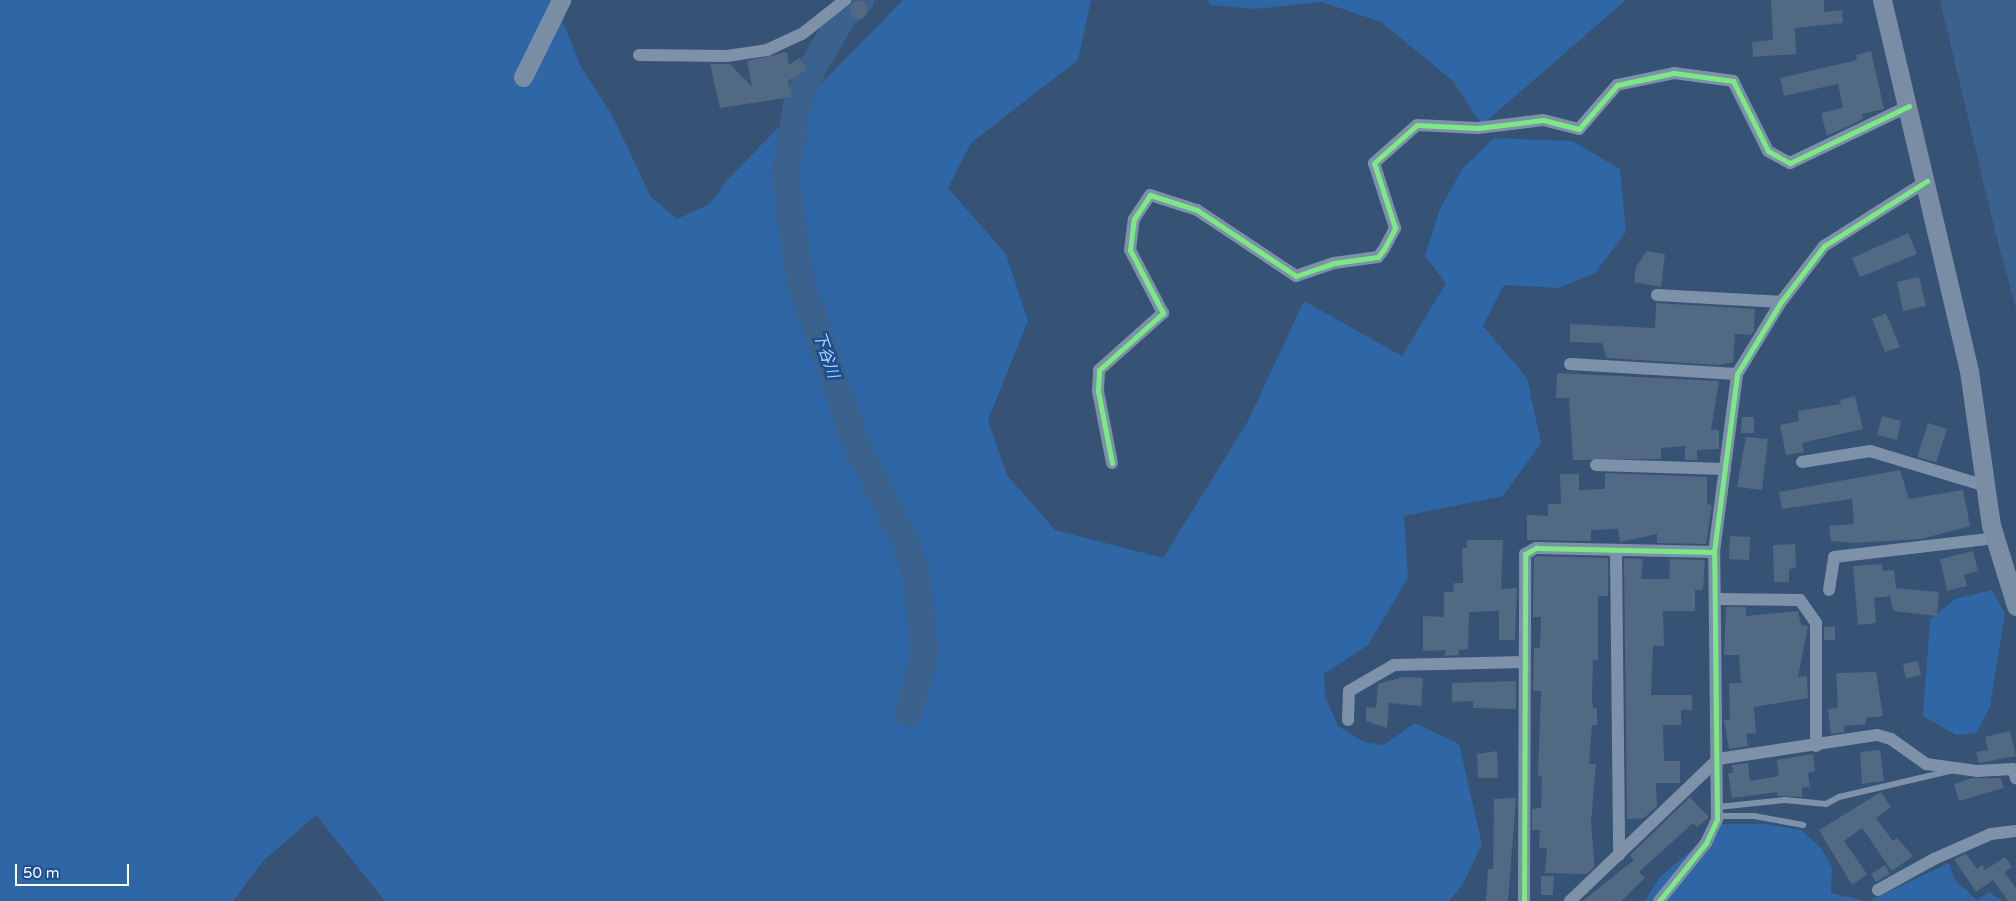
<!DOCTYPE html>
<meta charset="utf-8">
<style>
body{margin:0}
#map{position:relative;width:2016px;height:901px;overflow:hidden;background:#365274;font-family:"Varela Round","Noto Sans JP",sans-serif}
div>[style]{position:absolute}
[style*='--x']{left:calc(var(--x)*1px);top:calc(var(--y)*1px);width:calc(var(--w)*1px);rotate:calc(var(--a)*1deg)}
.green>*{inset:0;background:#2f66a5}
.water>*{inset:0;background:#3b618d}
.river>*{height:28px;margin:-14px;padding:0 14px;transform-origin:14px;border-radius:14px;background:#3b618d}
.building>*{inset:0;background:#526984}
.round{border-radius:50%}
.lane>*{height:6px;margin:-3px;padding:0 3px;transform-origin:3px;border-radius:3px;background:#7d92a8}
.street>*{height:12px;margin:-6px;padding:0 6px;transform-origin:6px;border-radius:6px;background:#7d92a8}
.secondary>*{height:19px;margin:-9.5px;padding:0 9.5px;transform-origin:9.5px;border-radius:9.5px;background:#798da4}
.cycleway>*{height:5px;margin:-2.5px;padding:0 2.5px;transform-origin:2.5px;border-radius:2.5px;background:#7ce984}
span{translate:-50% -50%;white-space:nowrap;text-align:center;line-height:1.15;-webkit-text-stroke:5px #1b4f8f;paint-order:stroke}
.water-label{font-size:16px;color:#b5d3f5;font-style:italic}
.scale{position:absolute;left:15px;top:864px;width:114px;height:22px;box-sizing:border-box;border:2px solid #fff;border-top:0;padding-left:6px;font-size:15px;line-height:18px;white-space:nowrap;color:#fff;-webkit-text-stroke:4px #1b4f8f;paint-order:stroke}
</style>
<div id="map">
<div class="green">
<i style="clip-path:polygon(0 0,568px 0,563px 22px,580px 65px,612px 115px,651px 197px,677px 219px,710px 204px,727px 180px,903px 0,1091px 0,1078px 60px,971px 143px,948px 188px,1006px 254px,1028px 321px,988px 420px,1007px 475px,1055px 530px,1163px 558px,1248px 421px,1304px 301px,1402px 356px,1446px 283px,1425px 256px,1440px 209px,1463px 168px,1494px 138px,1572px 141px,1620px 169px,1626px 232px,1595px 273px,1559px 288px,1504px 285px,1483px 326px,1527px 378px,1541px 443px,1503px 496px,1404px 516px,1408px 578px,1368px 645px,1324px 674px,1325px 696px,1338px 726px,1364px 742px,1383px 745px,1415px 723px,1459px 744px,1482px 844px,1463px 884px,1449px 901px,385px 901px,316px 815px,263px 861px,233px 901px,0 901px)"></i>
<i style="clip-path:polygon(1208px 0,1626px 0,1482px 125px,1453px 81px,1381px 22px,1322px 2px,1255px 9px,1210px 5px)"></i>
<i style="clip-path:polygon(1992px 590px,2005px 614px,1990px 707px,1976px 733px,1956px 735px,1923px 716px,1930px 620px,1955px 599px)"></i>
<i style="clip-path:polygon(1722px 824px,1766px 824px,1801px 830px,1821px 848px,1832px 868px,1831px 893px,1865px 901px,1645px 901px,1660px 877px)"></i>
<i style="clip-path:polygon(1949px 863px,1955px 880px,1977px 900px,1989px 892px,2002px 901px,1869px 901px)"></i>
</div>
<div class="water">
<i style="clip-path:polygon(1940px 0,2016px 0,2016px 309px,1996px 235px)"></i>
</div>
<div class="river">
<i style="--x:860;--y:0;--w:23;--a:137"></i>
<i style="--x:843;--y:16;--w:57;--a:120.6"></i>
<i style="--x:814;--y:65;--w:39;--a:114"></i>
<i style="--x:798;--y:101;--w:74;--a:100.1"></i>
<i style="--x:785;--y:174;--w:107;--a:81.9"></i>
<i style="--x:800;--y:280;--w:178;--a:71"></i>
<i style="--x:858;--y:448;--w:109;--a:63.2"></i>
<i style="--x:907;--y:545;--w:34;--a:73"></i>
<i style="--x:917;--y:577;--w:79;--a:84.2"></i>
<i style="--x:925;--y:656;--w:59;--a:106.6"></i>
</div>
<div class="building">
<i style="clip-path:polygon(1771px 0,1824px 0,1824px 12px,1842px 10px,1843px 23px,1795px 28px,1796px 54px,1753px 57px,1752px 42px,1773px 40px)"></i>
<i class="round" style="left:850px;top:1px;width:18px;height:18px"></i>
<i style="clip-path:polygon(1871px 51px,1884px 109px,1862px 114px,1863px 119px,1827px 136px,1821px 113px,1843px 108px,1838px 84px,1784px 96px,1780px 78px,1857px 60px,1856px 55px)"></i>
<i style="clip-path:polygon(787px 52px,789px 65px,799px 58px,807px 70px,788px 81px,792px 97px,720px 108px,710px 64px,730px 64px,752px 87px,747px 61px)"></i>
<i style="clip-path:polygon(1908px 233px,1917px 254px,1860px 277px,1852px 258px)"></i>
<i style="clip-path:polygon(1647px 251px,1665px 254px,1661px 287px,1634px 282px,1636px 267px)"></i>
<i style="clip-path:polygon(1919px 277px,1926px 306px,1903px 311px,1897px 282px)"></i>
<i style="clip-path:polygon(1656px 303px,1755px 309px,1754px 331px,1751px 335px,1735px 334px,1733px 362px,1719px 365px,1607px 358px,1602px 343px,1570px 342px,1570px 324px,1655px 328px)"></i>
<i style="clip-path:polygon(1886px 313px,1900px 347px,1885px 352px,1872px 319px)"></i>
<i style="clip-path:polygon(1557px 373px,1719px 381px,1711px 430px,1719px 430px,1719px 449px,1697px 450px,1697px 460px,1685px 460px,1685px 446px,1661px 448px,1661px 459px,1573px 460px,1569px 398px,1556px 398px)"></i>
<i style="clip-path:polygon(1855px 396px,1863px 429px,1802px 443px,1804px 452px,1786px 455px,1780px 425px,1799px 421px,1798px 411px,1841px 404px,1840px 400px)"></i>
<i style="clip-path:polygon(1882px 416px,1901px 421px,1897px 440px,1877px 435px)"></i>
<i style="clip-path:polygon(1742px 417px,1754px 417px,1754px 433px,1741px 433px)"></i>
<i style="clip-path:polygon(1928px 423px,1947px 429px,1936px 462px,1917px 457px)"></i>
<i style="clip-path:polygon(1746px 437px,1768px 439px,1762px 490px,1737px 487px)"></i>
<i style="clip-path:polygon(1900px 470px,1909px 499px,1963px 490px,1970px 526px,1921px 539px,1852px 543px,1831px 541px,1829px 526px,1854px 524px,1852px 499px,1782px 509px,1779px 492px)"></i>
<i style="clip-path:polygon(1605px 473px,1707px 477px,1707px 504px,1712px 505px,1706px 544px,1657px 543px,1657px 534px,1620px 542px,1618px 529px,1591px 530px,1591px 541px,1527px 540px,1527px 515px,1548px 516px,1548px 504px,1561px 504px,1560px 474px,1579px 474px,1579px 490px,1605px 489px)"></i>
<i style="clip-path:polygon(1730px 536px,1750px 537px,1749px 560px,1729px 559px)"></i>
<i style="clip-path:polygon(1467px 540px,1503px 540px,1501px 589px,1517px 588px,1515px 640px,1499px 640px,1499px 611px,1469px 612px,1468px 649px,1459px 650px,1459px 655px,1445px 656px,1446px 650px,1423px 651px,1423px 616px,1444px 617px,1444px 592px,1453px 592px,1454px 583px,1463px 583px,1462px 548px,1467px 548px)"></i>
<i style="clip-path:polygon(1795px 544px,1796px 568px,1789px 569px,1789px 582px,1774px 582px,1773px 545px)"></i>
<i style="clip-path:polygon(1973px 551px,1978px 571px,1964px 575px,1967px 586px,1947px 591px,1940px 559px)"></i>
<i style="clip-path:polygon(1538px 556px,1608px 558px,1608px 596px,1598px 596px,1598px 660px,1593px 660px,1592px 698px,1593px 708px,1597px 708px,1597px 725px,1592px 725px,1589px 764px,1596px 764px,1591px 822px,1594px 857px,1594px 867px,1587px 874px,1545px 873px,1547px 848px,1539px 848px,1540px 830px,1532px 830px,1532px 809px,1541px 808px,1542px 776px,1538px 776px,1541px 691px,1533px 691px,1534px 648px,1540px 648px,1541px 617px,1533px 617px,1534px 558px)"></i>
<i style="clip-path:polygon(1624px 558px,1643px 559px,1641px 579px,1669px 579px,1670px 559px,1705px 560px,1703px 590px,1695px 590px,1695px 611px,1663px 611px,1664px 646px,1653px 646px,1651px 695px,1692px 695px,1692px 710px,1681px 710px,1681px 725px,1663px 725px,1664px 761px,1680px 761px,1680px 783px,1656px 783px,1657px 806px,1644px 818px,1627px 819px)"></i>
<i style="clip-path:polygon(1882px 564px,1883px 571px,1894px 570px,1896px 588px,1939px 592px,1937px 616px,1893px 611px,1890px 596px,1874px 598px,1876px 623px,1858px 625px,1853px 566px)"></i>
<i style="clip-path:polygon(1726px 607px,1746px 607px,1746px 616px,1798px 611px,1801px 625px,1808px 626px,1798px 677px,1807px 676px,1808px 698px,1754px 707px,1756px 733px,1746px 734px,1748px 746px,1729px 749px,1724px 720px,1730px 720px,1729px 683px,1741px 683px,1739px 655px,1724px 655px)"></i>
<i style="clip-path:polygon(1835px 626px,1835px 640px,1824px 640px,1824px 627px)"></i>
<i style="clip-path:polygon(1918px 661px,1921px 675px,1906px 678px,1903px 664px)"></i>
<i style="clip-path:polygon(1876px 672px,1883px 716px,1866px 718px,1866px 724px,1844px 726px,1844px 732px,1831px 734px,1828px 709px,1838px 708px,1836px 673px)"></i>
<i style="clip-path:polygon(1403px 677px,1423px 678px,1421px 706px,1389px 703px,1387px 728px,1366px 721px,1366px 707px,1376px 708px,1378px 684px)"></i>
<i style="clip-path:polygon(1516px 681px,1516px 709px,1473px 708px,1473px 701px,1452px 702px,1452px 683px)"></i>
<i style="clip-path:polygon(2010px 731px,2016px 756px,1979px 763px,1976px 752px,1988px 750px,1985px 737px)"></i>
<i style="clip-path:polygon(1880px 750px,1884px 781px,1862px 784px,1860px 752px)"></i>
<i style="clip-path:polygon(1497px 751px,1498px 778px,1478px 778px,1477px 754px)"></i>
<i style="clip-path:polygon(1813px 754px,1815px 771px,1808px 773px,1810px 787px,1802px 788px,1802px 797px,1777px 796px,1777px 792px,1732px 798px,1728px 773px,1733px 773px,1732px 765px,1748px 763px,1750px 781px,1779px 776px,1777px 760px)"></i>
<i style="clip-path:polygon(1972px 778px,2001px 778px,2004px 788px,1959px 801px,1954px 784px)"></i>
<i style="clip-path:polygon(1881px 792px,1891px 807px,1876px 818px,1893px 841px,1897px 838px,1913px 856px,1892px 871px,1862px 828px,1844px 841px,1867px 874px,1852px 885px,1819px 830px)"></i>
<i style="clip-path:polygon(1690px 797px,1709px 817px,1697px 827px,1693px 823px,1639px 872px,1645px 878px,1621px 901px,1583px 901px,1634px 860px,1630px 855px)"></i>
<i style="clip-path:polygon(1516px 798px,1508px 901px,1486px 901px,1488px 869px,1493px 869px,1494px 799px)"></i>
<i style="clip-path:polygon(1966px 854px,1977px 869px,1982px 865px,1985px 870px,2005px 857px,2012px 867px,2004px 872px,2016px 888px,2016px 901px,2008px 901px,1993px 880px,1976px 892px,1954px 859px)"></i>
<i style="clip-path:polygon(1885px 865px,1890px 874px,1876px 882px,1871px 874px)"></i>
<i style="clip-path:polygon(1541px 876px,1554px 876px,1553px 895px,1541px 895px)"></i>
</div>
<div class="lane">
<i style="--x:1718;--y:807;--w:67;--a:-6"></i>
<i style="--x:1785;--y:800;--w:41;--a:5.6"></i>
<i style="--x:1826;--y:804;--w:15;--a:-28"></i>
<i style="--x:1839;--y:797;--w:122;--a:-13.2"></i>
<i style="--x:1717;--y:816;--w:37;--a:0"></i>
<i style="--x:1754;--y:816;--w:50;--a:10.4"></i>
</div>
<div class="street">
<i style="--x:639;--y:55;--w:88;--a:0.7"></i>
<i style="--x:727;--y:56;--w:40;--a:-8.5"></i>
<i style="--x:767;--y:50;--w:38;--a:-25"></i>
<i style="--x:802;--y:34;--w:55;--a:-38.3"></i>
<i style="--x:1657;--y:295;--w:124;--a:3.2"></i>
<i style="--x:1570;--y:364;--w:167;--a:3.4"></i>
<i style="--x:1802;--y:462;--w:69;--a:-9.2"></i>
<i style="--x:1870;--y:451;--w:121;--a:16.8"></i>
<i style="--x:1112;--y:463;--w:73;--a:-101"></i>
<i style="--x:1098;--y:391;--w:21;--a:-87"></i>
<i style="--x:1099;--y:370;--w:86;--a:-41.7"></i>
<i style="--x:1163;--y:313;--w:71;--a:-117.6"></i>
<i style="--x:1130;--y:250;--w:31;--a:-83"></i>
<i style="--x:1134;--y:219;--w:29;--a:-56"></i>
<i style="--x:1150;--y:195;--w:49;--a:17.7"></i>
<i style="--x:1197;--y:210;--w:119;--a:33.7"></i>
<i style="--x:1296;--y:276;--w:40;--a:-18.9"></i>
<i style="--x:1334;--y:263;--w:44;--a:-7.8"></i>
<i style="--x:1378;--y:257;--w:10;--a:-53"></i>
<i style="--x:1384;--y:249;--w:24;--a:-62"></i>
<i style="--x:1395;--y:228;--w:68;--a:-107.9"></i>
<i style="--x:1374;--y:163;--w:57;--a:-41.5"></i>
<i style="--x:1417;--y:125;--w:61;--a:2.8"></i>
<i style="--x:1478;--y:128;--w:65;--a:-7"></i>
<i style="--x:1543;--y:120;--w:37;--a:14"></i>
<i style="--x:1579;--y:129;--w:58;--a:-49.2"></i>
<i style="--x:1617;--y:85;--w:58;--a:-11.9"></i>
<i style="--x:1674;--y:73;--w:60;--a:7.7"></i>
<i style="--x:1733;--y:81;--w:78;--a:63.4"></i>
<i style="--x:1768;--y:151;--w:25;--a:29"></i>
<i style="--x:1790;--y:163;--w:132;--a:-25.6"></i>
<i style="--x:1596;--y:465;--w:129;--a:1.8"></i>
<i style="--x:1616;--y:552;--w:303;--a:89.4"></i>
<i style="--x:1829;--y:590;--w:33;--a:-81"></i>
<i style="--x:1834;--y:557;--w:162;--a:-6.7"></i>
<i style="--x:1715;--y:599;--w:85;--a:0.7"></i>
<i style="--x:1800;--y:600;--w:28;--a:55"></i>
<i style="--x:1816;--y:623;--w:123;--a:90"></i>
<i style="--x:1348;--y:720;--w:29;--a:-88"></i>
<i style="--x:1349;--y:691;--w:52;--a:-30"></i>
<i style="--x:1394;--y:665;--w:130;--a:-1.3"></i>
<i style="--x:1878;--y:890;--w:64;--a:-29"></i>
<i style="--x:1934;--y:859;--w:62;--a:-23.7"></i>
<i style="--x:1991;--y:834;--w:25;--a:-7"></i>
<i style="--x:1524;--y:901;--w:347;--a:-89.8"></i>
<i style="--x:1525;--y:554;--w:13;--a:-29"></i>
<i style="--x:1536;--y:548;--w:178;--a:1.3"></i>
<i style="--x:1570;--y:901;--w:205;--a:-43.8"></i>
<i style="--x:1718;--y:759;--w:161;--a:-8.6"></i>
<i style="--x:1877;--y:735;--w:15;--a:16"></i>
<i style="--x:1891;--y:739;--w:43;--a:35.5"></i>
<i style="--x:1926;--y:764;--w:51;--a:7.8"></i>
<i style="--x:1977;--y:771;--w:36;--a:-3"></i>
<i style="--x:2013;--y:769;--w:10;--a:73"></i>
<i style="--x:1659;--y:901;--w:75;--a:-51"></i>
<i style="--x:1706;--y:843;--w:26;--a:-65"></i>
<i style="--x:1717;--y:819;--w:267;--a:-90.6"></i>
<i style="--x:1714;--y:552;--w:179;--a:-82.6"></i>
<i style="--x:1737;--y:374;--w:84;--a:-58.6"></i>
<i style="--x:1781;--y:302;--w:71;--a:-52.5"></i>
<i style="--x:1824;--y:246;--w:122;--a:-32.3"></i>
</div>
<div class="secondary">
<i style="--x:1882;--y:0;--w:381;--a:76.8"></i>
<i style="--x:1969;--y:371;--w:156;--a:81.9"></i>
<i style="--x:1991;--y:525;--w:85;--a:72.8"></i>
<i style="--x:523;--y:77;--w:86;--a:-63.7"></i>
</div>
<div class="cycleway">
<i style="--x:1112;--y:463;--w:73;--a:-101"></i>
<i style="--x:1098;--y:391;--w:21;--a:-87"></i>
<i style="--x:1099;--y:370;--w:86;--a:-41.7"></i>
<i style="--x:1163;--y:313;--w:71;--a:-117.6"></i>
<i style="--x:1130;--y:250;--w:31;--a:-83"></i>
<i style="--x:1134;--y:219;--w:29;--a:-56"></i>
<i style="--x:1150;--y:195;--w:49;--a:17.7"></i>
<i style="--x:1197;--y:210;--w:119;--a:33.7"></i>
<i style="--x:1296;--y:276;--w:40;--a:-18.9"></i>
<i style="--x:1334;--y:263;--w:44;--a:-7.8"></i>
<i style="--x:1378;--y:257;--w:10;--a:-53"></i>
<i style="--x:1384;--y:249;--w:24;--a:-62"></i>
<i style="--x:1395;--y:228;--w:68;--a:-107.9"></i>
<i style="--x:1374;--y:163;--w:57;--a:-41.5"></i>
<i style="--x:1417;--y:125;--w:61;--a:2.8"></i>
<i style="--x:1478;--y:128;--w:65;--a:-7"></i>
<i style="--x:1543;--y:120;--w:37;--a:14"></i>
<i style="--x:1579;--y:129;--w:58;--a:-49.2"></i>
<i style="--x:1617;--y:85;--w:58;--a:-11.9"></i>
<i style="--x:1674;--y:73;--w:60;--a:7.7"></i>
<i style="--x:1733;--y:81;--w:78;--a:63.4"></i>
<i style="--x:1768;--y:151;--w:25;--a:29"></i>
<i style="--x:1790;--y:163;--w:132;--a:-25.6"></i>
<i style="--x:1524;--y:901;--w:347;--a:-89.8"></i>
<i style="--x:1525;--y:554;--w:13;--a:-29"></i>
<i style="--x:1536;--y:548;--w:178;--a:1.3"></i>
<i style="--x:1659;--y:901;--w:75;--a:-51"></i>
<i style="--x:1706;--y:843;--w:26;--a:-65"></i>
<i style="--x:1717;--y:819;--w:267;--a:-90.6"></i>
<i style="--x:1714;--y:552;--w:179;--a:-82.6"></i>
<i style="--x:1737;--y:374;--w:84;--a:-58.6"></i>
<i style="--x:1781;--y:302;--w:71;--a:-52.5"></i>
<i style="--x:1824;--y:246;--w:122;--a:-32.3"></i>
</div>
<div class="water-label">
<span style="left:826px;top:355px;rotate:71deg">下谷川</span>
</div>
<div class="scale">50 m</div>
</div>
